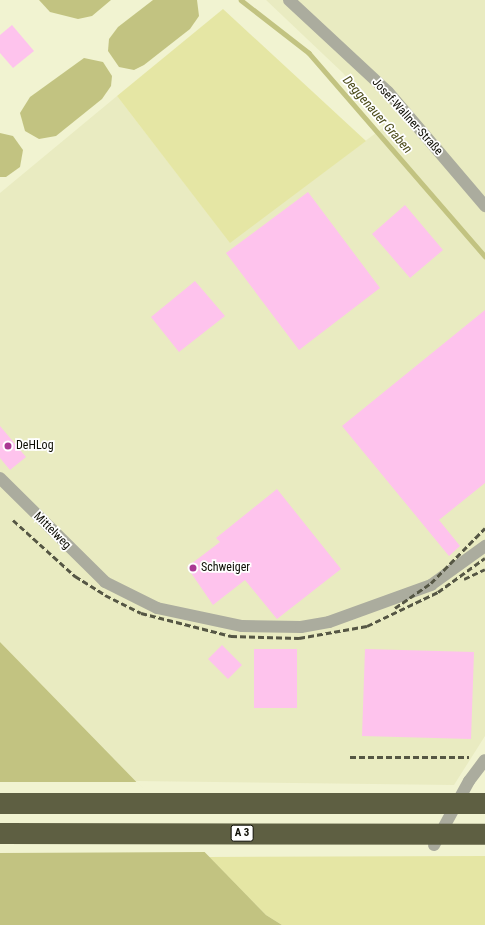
<!DOCTYPE html>
<meta charset="utf-8">
<style>
body{margin:0}
#map{position:relative;width:485px;height:925px;overflow:hidden;background:#f1f3d1;font-family:"Roboto Condensed",sans-serif}
div>[style]{position:absolute}
[style*='--x']{left:calc(var(--x)*1px);top:calc(var(--y)*1px);width:calc(var(--w)*1px);rotate:calc(var(--a)*1deg)}
.built>*{inset:0;background:#e9ebc1}
.green>*{inset:0;background:#e5e6a4}
.water>*{inset:0;background:#c2c381}
.pier>*{inset:0;background:#f1f3d1}
.stream>*{height:4.5px;margin:-2.25px;padding:0 2.25px;transform-origin:2.25px;border-radius:2.25px;background:#c2c381}
.building>*{inset:0;background:#fec3ed}
.street>*{height:12px;margin:-6px;padding:0 6px;transform-origin:6px;border-radius:6px;background:#abac9e}
.highway>*{height:21px;margin:-10.5px;padding:0 10.5px;transform-origin:10.5px;border-radius:10.5px;background:#5e5f42}
.rail>*{height:3px;margin-top:-1.5px;transform-origin:0;background:repeating-linear-gradient(90deg,#555644 0 6px,transparent 0 9px)}
.dots>*{width:11px;height:11px;translate:-50% -50%;box-sizing:border-box;border:2px solid #fff;border-radius:50%}
span{translate:-50% -50%;white-space:nowrap;text-align:center;line-height:1.15;-webkit-text-stroke:3.5px #fff;paint-order:stroke}
.shield-label span{padding:1px 3px;background:#fff;border:1px solid;border-radius:3px;-webkit-text-stroke-width:0}
.shield-label{font-size:11px;color:#0d0d03;font-weight:700}
.street-label{font-size:12px;color:#0d0d03}
.poi-label{font-size:12px;color:#0d0d03}
.left{translate:0 -50%;text-align:left}
.water-label{font-size:13px;color:#4c4c1a;font-style:italic}
</style>
<div id="map">
<div class="built">
<i style="clip-path:polygon(266px 0,485px 0,485px 736px,454px 785px,133px 781px,0 642px,0 193px,117px 96px,230px 242px,384px 127px,343px 73px)"></i>
</div>
<div class="green">
<i style="clip-path:polygon(223px 9px,366px 141px,230px 243px,117px 96px)"></i>
<i style="clip-path:polygon(485px 856px,485px 925px,282px 925px,266px 915px,209px 857px)"></i>
</div>
<div class="water">
<i style="clip-path:polygon(39px 0,111px 0,92px 16px,78px 19px,50px 12px)"></i>
<i style="clip-path:polygon(153px 0,197px 0,199px 16px,190px 29px,144px 65px,134px 70px,119px 67px,108px 51px,109px 39px,118px 27px)"></i>
<i style="clip-path:polygon(84px 58px,103px 62px,112px 76px,111px 86px,102px 99px,56px 136px,39px 139px,25px 131px,20px 113px,30px 97px)"></i>
<i style="clip-path:polygon(0 133px,13px 136px,23px 150px,20px 167px,6px 177px,0 177px)"></i>
<i style="clip-path:polygon(0 642px,266px 915px,282px 925px,0 925px)"></i>
</div>
<div class="pier">
<i style="clip-path:polygon(0 782px,137px 782px,207px 852px,0 853px)"></i>
</div>
<div class="stream">
<i style="--x:241;--y:0;--w:86;--a:37.9"></i>
<i style="--x:309;--y:53;--w:269;--a:49.1"></i>
</div>
<div class="building">
<i style="clip-path:polygon(12px 25px,34px 51px,13px 68px,0 53px,0 35px)"></i>
<i style="clip-path:polygon(308px 192px,380px 288px,299px 350px,226px 253px)"></i>
<i style="clip-path:polygon(405px 205px,443px 250px,410px 278px,372px 234px)"></i>
<i style="clip-path:polygon(195px 281px,225px 316px,179px 352px,151px 317px)"></i>
<i style="clip-path:polygon(485px 310px,485px 483px,439px 520px,460px 546px,449px 556px,342px 426px)"></i>
<i style="clip-path:polygon(0 426px,26px 457px,10px 470px,0 458px)"></i>
<i style="clip-path:polygon(277px 489px,341px 569px,277px 619px,245px 580px,213px 605px,187px 567px,220px 542px,216px 538px)"></i>
<i style="clip-path:polygon(222px 645px,242px 665px,228px 679px,208px 659px)"></i>
<i style="clip-path:polygon(254px 649px,297px 649px,297px 708px,254px 708px)"></i>
<i style="clip-path:polygon(365px 649px,474px 652px,471px 739px,362px 736px)"></i>
</div>
<div class="street">
<i style="--x:289;--y:0;--w:135;--a:42.9"></i>
<i style="--x:388;--y:92;--w:150;--a:49.6"></i>
<i style="--x:0;--y:478;--w:148;--a:44.7"></i>
<i style="--x:105;--y:582;--w:58;--a:26.6"></i>
<i style="--x:157;--y:608;--w:87;--a:12"></i>
<i style="--x:242;--y:626;--w:59;--a:1"></i>
<i style="--x:301;--y:627;--w:28;--a:-10"></i>
<i style="--x:329;--y:622;--w:109;--a:-19.9"></i>
<i style="--x:431;--y:585;--w:67;--a:-35.8"></i>
<i style="--x:434;--y:845;--w:73;--a:-61.3"></i>
<i style="--x:469;--y:781;--w:26;--a:-53"></i>
</div>
<div class="highway">
<i style="--x:0;--y:803;--w:485;--a:0"></i>
<i style="--x:0;--y:833;--w:485;--a:0.1"></i>
</div>
<div class="rail">
<i style="--x:13;--y:520;--w:84;--a:42.1"></i>
<i style="--x:75;--y:576;--w:36;--a:32"></i>
<i style="--x:105;--y:595;--w:40;--a:26.6"></i>
<i style="--x:141;--y:613;--w:93;--a:14.3"></i>
<i style="--x:231;--y:636;--w:68;--a:1.7"></i>
<i style="--x:299;--y:638;--w:69;--a:-10"></i>
<i style="--x:367;--y:626;--w:79;--a:-25.6"></i>
<i style="--x:438;--y:592;--w:58;--a:-35.9"></i>
<i style="--x:464;--y:579;--w:23;--a:-25"></i>
<i style="--x:395;--y:608;--w:44;--a:-34.8"></i>
<i style="--x:431;--y:583;--w:77;--a:-45.5"></i>
<i style="--x:350;--y:757;--w:119;--a:0"></i>
</div>
<div class="dots">
<i style="left:8px;top:446px;background:#aa3893"></i>
<i style="left:193px;top:568px;background:#aa3893"></i>
</div>
<div class="shield-label">
<span style="left:242px;top:833px">A 3</span>
</div>
<div class="street-label">
<span style="left:407px;top:117px;rotate:48deg">Josef-Wallner-Straße</span>
<span style="left:52px;top:531px;rotate:45deg">Mittelweg</span>
</div>
<div class="poi-label">
<span class="left" style="left:16px;top:446px">DeHLog</span>
<span class="left" style="left:201px;top:568px">Schweiger</span>
</div>
<div class="water-label">
<span style="left:377px;top:115px;rotate:49deg">Deggenauer Graben</span>
</div>
</div>
